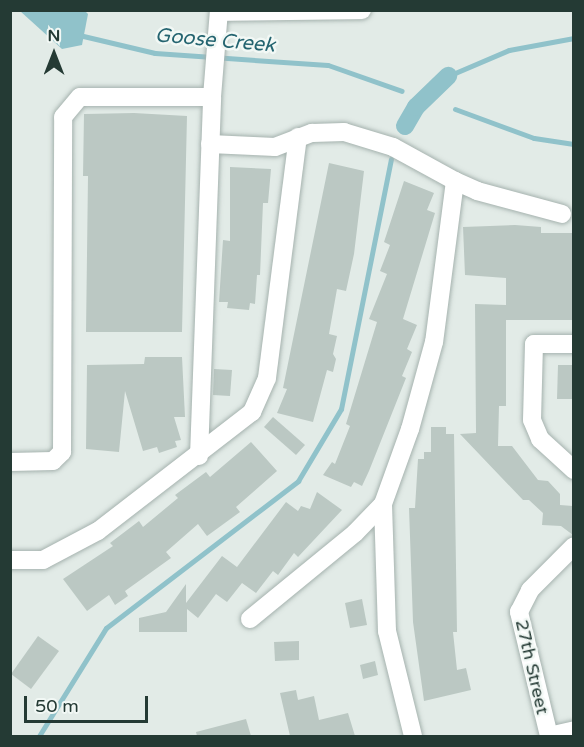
<!DOCTYPE html>
<style>
body{margin:0}
#map{position:relative;width:584px;height:747px;overflow:hidden;background:#e2ebe7;font-family:"Varela Round",sans-serif}
div>[style]{position:absolute}
[style*='--x']{left:calc(var(--x)*1px);top:calc(var(--y)*1px);width:calc(var(--w)*1px);rotate:calc(var(--a)*1deg)}
.water>*{inset:0;background:#90c2ca}
.stream>*{height:5px;margin:-2.5px;padding:0 2.5px;transform-origin:2.5px;border-radius:2.5px;background:#90c2ca}
.canal>*{height:18px;margin:-9px;padding:0 9px;transform-origin:9px;border-radius:9px;background:#90c2ca}
.building>*{inset:0;background:#bbc8c3}
.roads{filter:drop-shadow(0 0 2px #a5b2ae) drop-shadow(0 0 2px #a5b2ae)}
.minor>*{height:18px;margin:-9px;padding:0 9px;transform-origin:9px;border-radius:9px;background:#fff}
span{translate:-50% -50%;white-space:nowrap;text-align:center;line-height:1.15;-webkit-text-stroke:5px #f2f8f5;paint-order:stroke}
.street-label{font-size:18px;color:#243a34}
.water-label{font-size:20px;color:#246470;font-style:italic}
.frame{position:absolute;inset:0;border:12px solid #243a34;pointer-events:none}
.north{position:absolute;left:24px;top:24px;width:60px;height:60px;-webkit-text-stroke:4px #f2f8f5;paint-order:stroke;rotate:0deg;font-size:16px;font-weight:700;line-height:24px;text-align:center;color:#243a34}
.north::after{content:'';display:block;margin:auto;width:21px;height:27px;background:#243a34;clip-path:polygon(50% 0,100% 100%,50% 72%,0 100%)}
.scale{position:absolute;left:24px;top:696px;width:124px;height:27px;box-sizing:border-box;border:3px solid #243a34;border-top:0;padding-left:8px;font-size:18px;line-height:21px;white-space:nowrap;color:#243a34;-webkit-text-stroke:4px #f2f8f5;paint-order:stroke}
</style>
<div id="map">
<div class="water">
<i style="clip-path:polygon(20px 11px,85px 11px,88px 14px,82px 45px,62px 49px)"></i>
</div>
<div class="stream">
<i style="--x:79;--y:35;--w:78;--a:13.3"></i>
<i style="--x:155;--y:53;--w:173;--a:4"></i>
<i style="--x:328;--y:65;--w:78;--a:19.4"></i>
<i style="--x:448;--y:76;--w:66;--a:-23.1"></i>
<i style="--x:509;--y:50;--w:66;--a:-10.5"></i>
<i style="--x:455;--y:109;--w:84;--a:20.2"></i>
<i style="--x:534;--y:138;--w:40;--a:8.5"></i>
<i style="--x:39;--y:736;--w:127;--a:-58.2"></i>
<i style="--x:106;--y:628;--w:242;--a:-37.4"></i>
<i style="--x:298;--y:481;--w:84;--a:-59.2"></i>
<i style="--x:341;--y:409;--w:255;--a:-78.7"></i>
</div>
<div class="canal">
<i style="--x:405;--y:126;--w:22;--a:-60"></i>
<i style="--x:416;--y:107;--w:45;--a:-44.1"></i>
</div>
<div class="building">
<i style="clip-path:polygon(134px 113px,187px 116px,182px 332px,86px 332px,88px 176px,83px 176px,84px 114px)"></i>
<i style="clip-path:polygon(329px 163px,364px 171px,354px 254px,346px 291px,337px 289px,329px 334px,337px 336px,333px 354px,336px 359px,333px 372px,327px 370px,313px 422px,277px 413px,287px 389px,283px 388px)"></i>
<i style="clip-path:polygon(230px 167px,271px 169px,268px 203px,263px 203px,260px 275px,257px 275px,255px 304px,250px 303px,249px 310px,227px 308px,228px 302px,219px 302px,223px 240px,230px 241px)"></i>
<i style="clip-path:polygon(404px 181px,434px 193px,427px 210px,435px 213px,403px 319px,417px 325px,407px 349px,412px 352px,402px 376px,406px 378px,369px 471px,362px 486px,354px 482px,351px 487px,323px 475px,332px 462px,335px 464px,350px 426px,346px 424px,377px 322px,369px 319px,387px 274px,380px 271px,390px 245px,384px 242px)"></i>
<i style="clip-path:polygon(515px 225px,541px 227px,541px 233px,573px 233px,573px 320px,506px 320px,506px 406px,499px 406px,498px 446px,512px 446px,538px 480px,548px 481px,560px 494px,560px 505px,573px 506px,573px 535px,561px 526px,542px 525px,543px 513px,529px 500px,523px 500px,460px 434px,476px 433px,475px 304px,506px 305px,506px 278px,465px 275px,463px 227px)"></i>
<i style="clip-path:polygon(145px 357px,182px 357px,185px 417px,174px 417px,181px 440px,175px 441px,177px 447px,159px 453px,157px 447px,143px 451px,125px 391px,119px 452px,86px 449px,87px 365px,144px 364px)"></i>
<i style="clip-path:polygon(558px 365px,573px 365px,573px 399px,557px 399px)"></i>
<i style="clip-path:polygon(214px 369px,232px 370px,230px 396px,213px 395px)"></i>
<i style="clip-path:polygon(273px 417px,305px 445px,296px 455px,264px 427px)"></i>
<i style="clip-path:polygon(431px 427px,446px 427px,446px 434px,454px 434px,457px 632px,453px 632px,457px 670px,466px 668px,471px 690px,424px 701px,413px 622px,409px 508px,415px 508px,418px 459px,424px 459px,424px 452px,431px 452px)"></i>
<i style="clip-path:polygon(251px 442px,277px 471px,236px 507px,240px 512px,207px 536px,198px 524px,166px 552px,171px 558px,125px 591px,128px 596px,115px 605px,109px 595px,87px 611px,63px 579px,113px 546px,110px 543px,139px 521px,143px 527px,178px 498px,175px 495px,206px 472px,210px 477px)"></i>
<i style="clip-path:polygon(317px 492px,342px 510px,298px 557px,294px 553px,278px 575px,273px 571px,256px 593px,242px 583px,227px 602px,216px 594px,198px 618px,187px 609px,187px 632px,139px 632px,139px 618px,166px 612px,186px 584px,186px 603px,222px 556px,237px 567px,286px 502px,298px 511px,301px 506px,310px 509px)"></i>
<i style="clip-path:polygon(362px 599px,367px 625px,350px 628px,345px 603px)"></i>
<i style="clip-path:polygon(38px 636px,59px 651px,31px 689px,11px 674px)"></i>
<i style="clip-path:polygon(299px 641px,299px 660px,275px 661px,274px 642px)"></i>
<i style="clip-path:polygon(375px 661px,378px 675px,363px 679px,360px 665px)"></i>
<i style="clip-path:polygon(296px 690px,298px 700px,314px 696px,319px 720px,348px 713px,355px 736px,290px 736px,280px 693px)"></i>
<i style="clip-path:polygon(246px 719px,251px 736px,197px 736px,196px 732px)"></i>
</div>
<div class="roads">
<div class="minor">
<i style="--x:219;--y:12;--w:143;--a:-0.8"></i>
<i style="--x:210;--y:144;--w:65;--a:2.6"></i>
<i style="--x:275;--y:147;--w:40;--a:-21"></i>
<i style="--x:312;--y:133;--w:32;--a:-2"></i>
<i style="--x:344;--y:132;--w:51;--a:17"></i>
<i style="--x:393;--y:147;--w:71;--a:28.7"></i>
<i style="--x:455;--y:181;--w:162;--a:97.4"></i>
<i style="--x:434;--y:342;--w:90;--a:105.4"></i>
<i style="--x:410;--y:429;--w:80;--a:109.8"></i>
<i style="--x:383;--y:504;--w:127;--a:88.2"></i>
<i style="--x:387;--y:631;--w:108;--a:76.1"></i>
<i style="--x:455;--y:181;--w:24;--a:24"></i>
<i style="--x:477;--y:191;--w:88;--a:15.1"></i>
<i style="--x:574;--y:344;--w:40;--a:180"></i>
<i style="--x:534;--y:344;--w:76;--a:91.5"></i>
<i style="--x:532;--y:420;--w:21;--a:67"></i>
<i style="--x:540;--y:439;--w:46;--a:42.4"></i>
<i style="--x:199;--y:456;--w:359;--a:-87.9"></i>
<i style="--x:212;--y:97;--w:87;--a:-85.4"></i>
<i style="--x:10;--y:462;--w:43;--a:-1.3"></i>
<i style="--x:53;--y:461;--w:13;--a:-45"></i>
<i style="--x:62;--y:452;--w:335;--a:-89.8"></i>
<i style="--x:63;--y:117;--w:26;--a:-50"></i>
<i style="--x:80;--y:97;--w:132;--a:0"></i>
<i style="--x:10;--y:560;--w:33;--a:0"></i>
<i style="--x:43;--y:560;--w:62;--a:-27.8"></i>
<i style="--x:98;--y:531;--w:195;--a:-37.7"></i>
<i style="--x:252;--y:412;--w:37;--a:-66"></i>
<i style="--x:267;--y:378;--w:243;--a:-82.7"></i>
<i style="--x:250;--y:619;--w:136;--a:-39.3"></i>
<i style="--x:355;--y:533;--w:40;--a:-46"></i>
<i style="--x:549;--y:736;--w:128;--a:-103.6"></i>
<i style="--x:519;--y:612;--w:25;--a:-63"></i>
<i style="--x:530;--y:590;--w:62;--a:-45"></i>
<i style="--x:549;--y:736;--w:26;--a:-13"></i>
</div>
</div>
<div class="street-label">
<span style="left:532px;top:667px;rotate:77deg">27th Street</span>
</div>
<div class="water-label">
<span style="left:215px;top:41px;rotate:5deg">Goose Creek</span>
</div>
<div class="frame"></div>
<div class="north">N</div>
<div class="scale">50 m</div>
</div>
